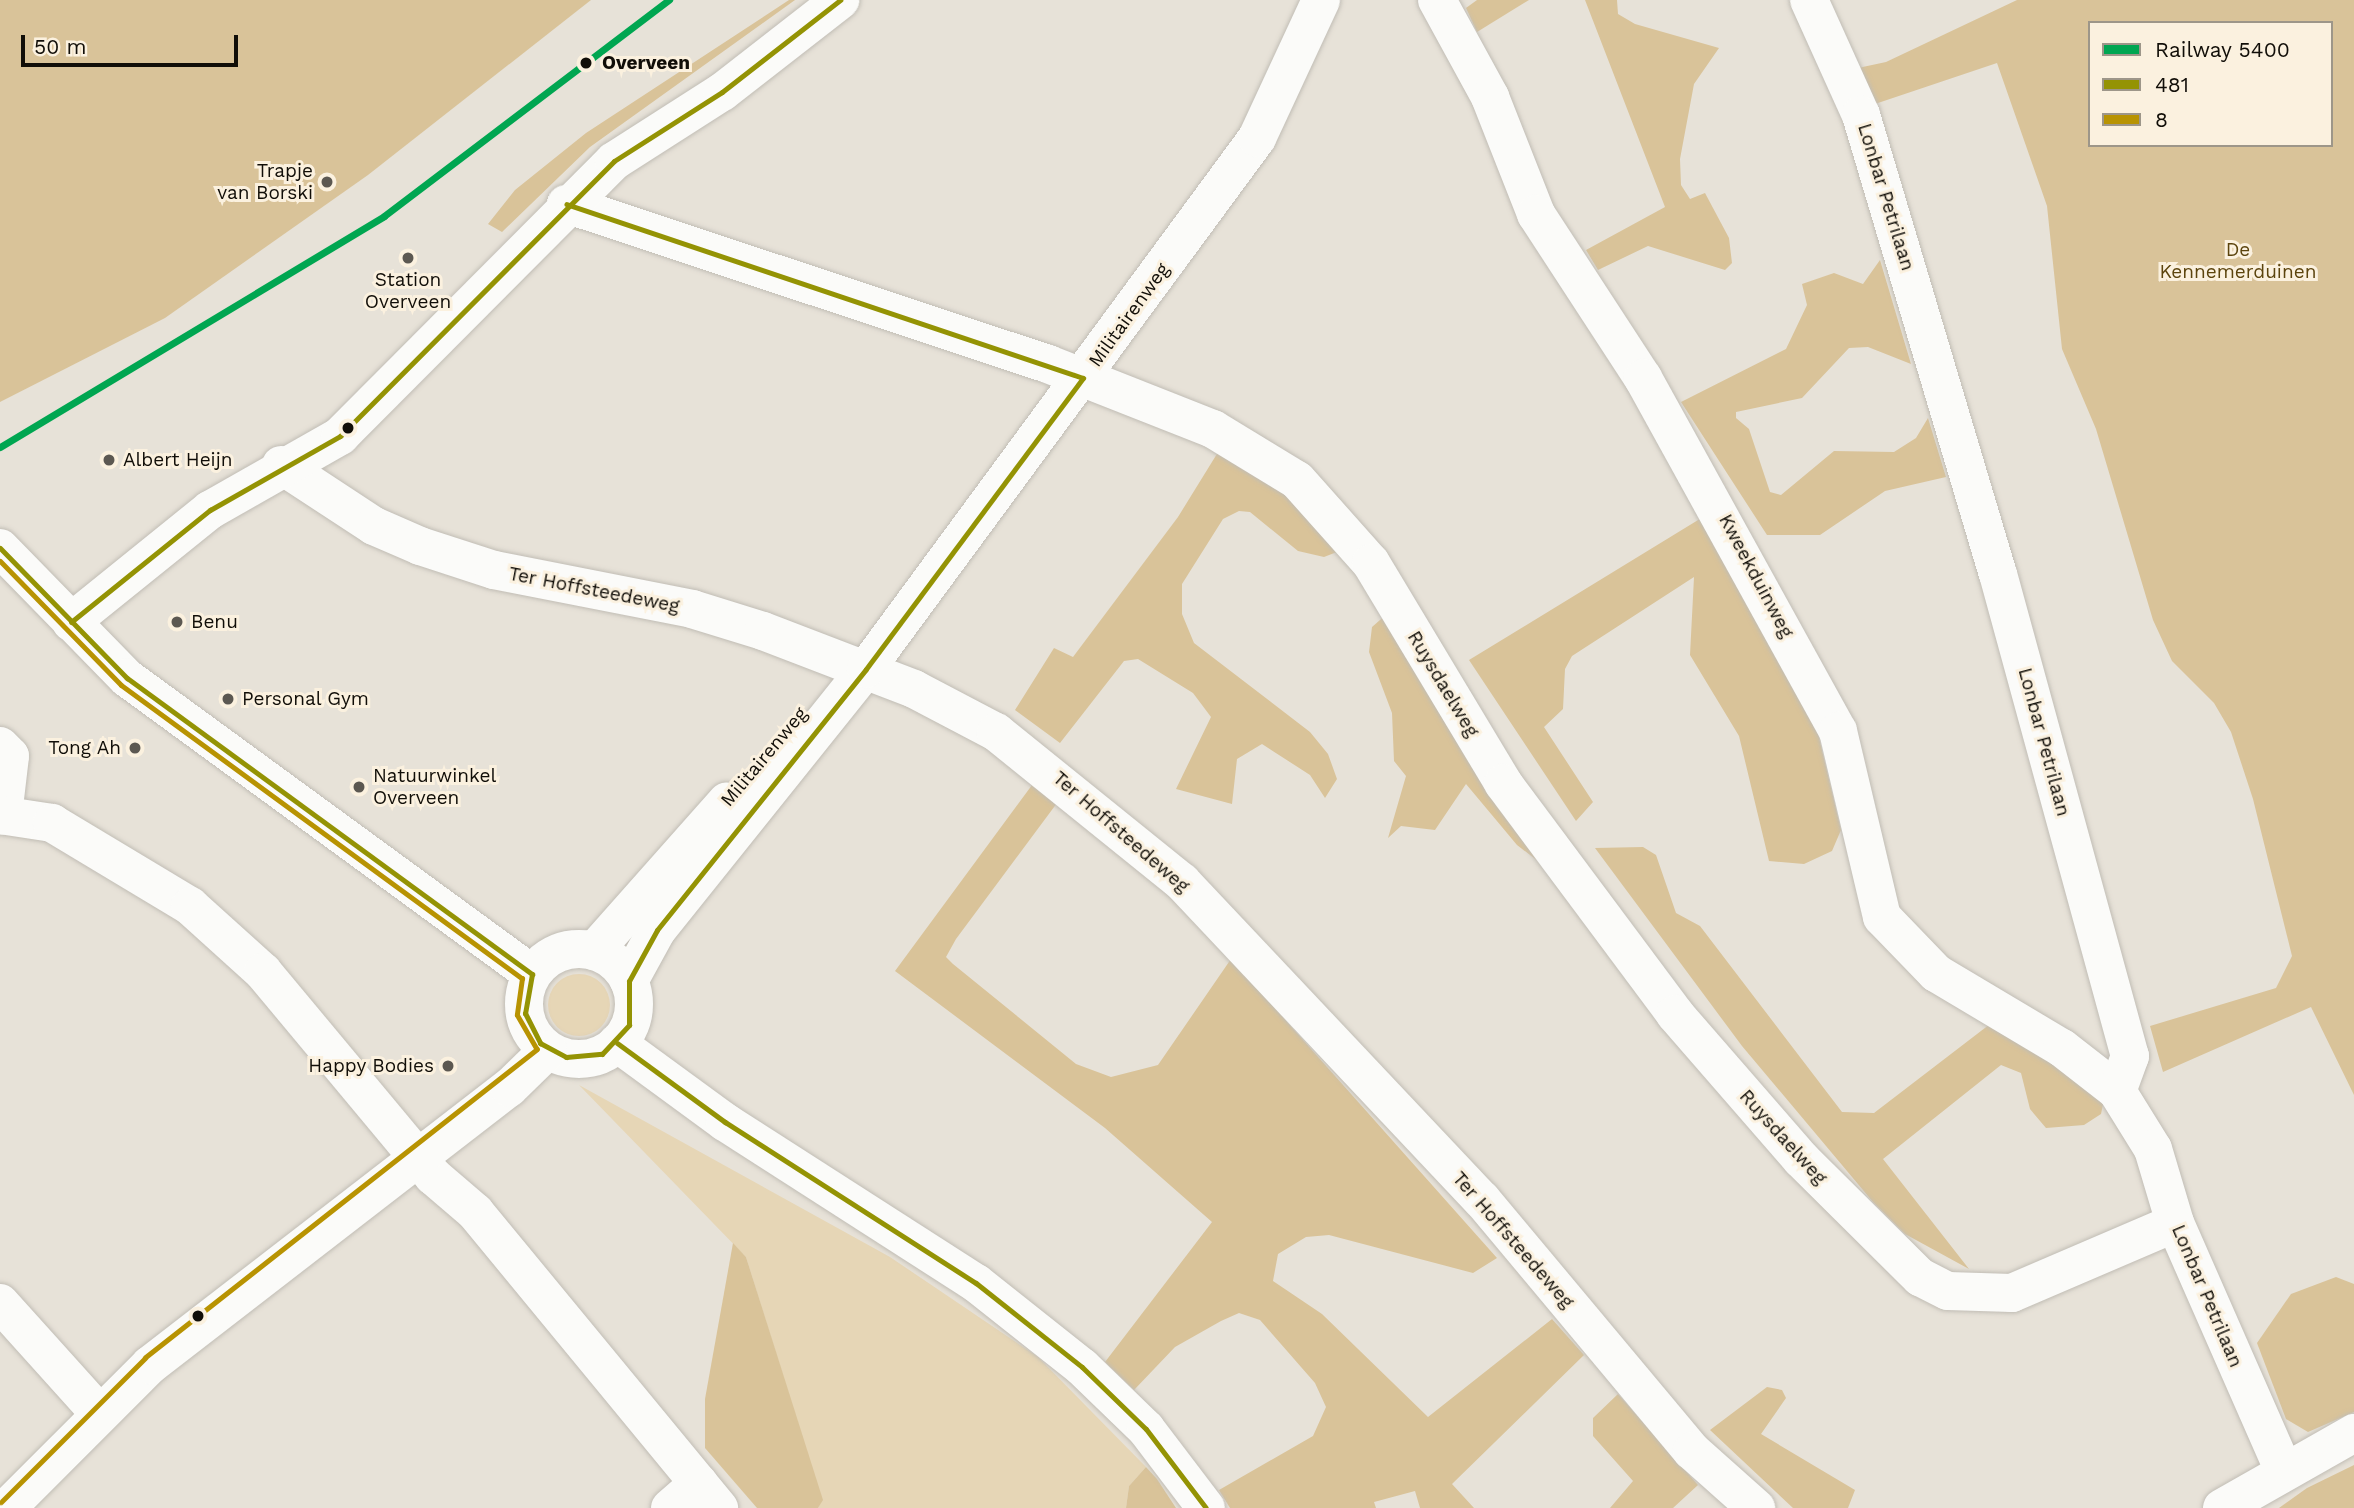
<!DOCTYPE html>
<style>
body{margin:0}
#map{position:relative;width:2354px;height:1508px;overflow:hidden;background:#e7e2d8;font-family:"Work Sans",sans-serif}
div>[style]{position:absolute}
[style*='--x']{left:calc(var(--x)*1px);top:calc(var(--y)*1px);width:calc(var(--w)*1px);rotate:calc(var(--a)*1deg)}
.green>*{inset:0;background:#e6d6b6}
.round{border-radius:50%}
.forest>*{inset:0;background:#d9c399}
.roads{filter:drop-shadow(0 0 2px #c1bdb5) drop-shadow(0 0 2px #c1bdb5)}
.minor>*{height:38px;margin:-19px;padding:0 19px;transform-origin:19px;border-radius:19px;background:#fbfbf9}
.major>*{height:38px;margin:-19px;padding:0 19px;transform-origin:19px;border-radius:19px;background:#fbfbf9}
.major>.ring{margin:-19px;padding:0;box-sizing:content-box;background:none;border:38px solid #fbfbf9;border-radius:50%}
.bus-1>*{height:5px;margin:-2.5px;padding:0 2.5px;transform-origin:2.5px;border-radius:2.5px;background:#949304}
.bus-2>*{height:5px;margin:-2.5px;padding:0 2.5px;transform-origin:2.5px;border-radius:2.5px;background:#b89302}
.rail-1>*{height:7px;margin:-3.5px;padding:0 3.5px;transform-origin:3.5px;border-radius:3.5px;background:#00a651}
.dots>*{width:19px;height:19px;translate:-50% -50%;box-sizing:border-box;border:4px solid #fbf1df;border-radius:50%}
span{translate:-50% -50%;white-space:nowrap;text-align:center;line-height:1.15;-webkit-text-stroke:6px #fbf1df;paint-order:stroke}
.stop-label{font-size:19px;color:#110e08;font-weight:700}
.left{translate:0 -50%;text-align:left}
.poi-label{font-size:19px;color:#110e08}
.right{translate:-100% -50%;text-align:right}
.street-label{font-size:19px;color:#110e08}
.park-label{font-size:19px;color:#5c440d}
.legend{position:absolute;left:2088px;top:21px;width:245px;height:126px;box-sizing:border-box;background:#fbf1df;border:2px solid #9d9689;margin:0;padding:9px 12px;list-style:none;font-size:21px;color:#110e08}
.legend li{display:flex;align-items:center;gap:14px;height:35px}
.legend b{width:35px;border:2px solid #9d9689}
.scale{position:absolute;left:21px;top:35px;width:217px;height:32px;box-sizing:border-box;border:4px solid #110e08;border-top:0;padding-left:9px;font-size:21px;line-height:24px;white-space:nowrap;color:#110e08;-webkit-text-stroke:5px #fbf1df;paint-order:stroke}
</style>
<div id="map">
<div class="green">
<i class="round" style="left:548px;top:974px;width:62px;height:62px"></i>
<i style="clip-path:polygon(579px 1085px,890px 1257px,1038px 1357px,1146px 1467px,1129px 1486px,1126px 1508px,818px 1508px,822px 1500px,746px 1257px)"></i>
</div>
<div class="forest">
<i style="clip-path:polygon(0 0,591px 0,368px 175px,165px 318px,0 402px)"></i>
<i style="clip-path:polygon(789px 0,795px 0,590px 147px,502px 232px,488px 224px,515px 190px,586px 133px)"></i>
<i style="clip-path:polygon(1477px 0,1529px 0,1477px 32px,1466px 8px)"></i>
<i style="clip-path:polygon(1585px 0,1617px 0,1618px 14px,1635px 24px,1719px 48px,1694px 84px,1680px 159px,1681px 185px,1690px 199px,1705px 193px,1729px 238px,1732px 263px,1725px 270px,1648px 246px,1598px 270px,1586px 250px,1665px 207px)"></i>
<i style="clip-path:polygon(evenodd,2017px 0,2354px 0,2354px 1095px,2311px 1007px,2163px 1072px,2150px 1026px,2276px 988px,2292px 956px,2253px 799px,2231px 732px,2214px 703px,2172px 661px,2153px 620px,2096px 429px,2062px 349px,2047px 206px,1997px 63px,1872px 105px,1858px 68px,1886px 62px,2017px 0,2090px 23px,2331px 23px,2331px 145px,2090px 145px,2090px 23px)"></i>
<i style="clip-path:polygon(1880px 260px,1911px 364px,1868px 347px,1849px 348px,1802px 398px,1736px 412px,1736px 418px,1749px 429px,1770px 492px,1781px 495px,1834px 451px,1894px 452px,1916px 438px,1928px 418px,1946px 477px,1885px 491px,1820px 535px,1767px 535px,1681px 402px,1786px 349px,1807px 305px,1802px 284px,1834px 273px,1863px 284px)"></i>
<i style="clip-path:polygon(1220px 449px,1282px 488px,1342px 550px,1324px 557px,1298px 551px,1250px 512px,1239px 511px,1223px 519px,1182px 584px,1182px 614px,1194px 643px,1310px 732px,1328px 754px,1337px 779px,1325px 798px,1310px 775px,1262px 744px,1237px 759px,1232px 804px,1176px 789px,1211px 717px,1193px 693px,1138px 659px,1124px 661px,1060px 743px,1015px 710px,1054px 648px,1073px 657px,1178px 517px)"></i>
<i style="clip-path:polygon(1703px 517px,1816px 725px,1841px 830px,1832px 851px,1804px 864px,1769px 861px,1739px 736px,1690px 655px,1694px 577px,1572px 656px,1565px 669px,1563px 709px,1544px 727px,1593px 802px,1576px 821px,1469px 660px)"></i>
<i style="clip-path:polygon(1388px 613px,1547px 868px,1517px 845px,1466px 784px,1435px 830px,1401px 826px,1388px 838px,1406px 776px,1394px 761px,1392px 713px,1369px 652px,1372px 627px)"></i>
<i style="clip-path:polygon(1035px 781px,1060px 799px,956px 939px,946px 957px,953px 964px,1076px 1064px,1111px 1077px,1158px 1065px,1231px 959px,1497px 1258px,1473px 1273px,1329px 1235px,1306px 1237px,1278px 1254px,1273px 1281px,1322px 1314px,1428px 1417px,1552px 1319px,1584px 1355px,1452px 1484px,1474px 1508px,1420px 1508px,1415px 1491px,1374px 1502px,1376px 1508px,1230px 1508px,1219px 1490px,1313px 1436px,1326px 1407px,1315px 1383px,1260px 1320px,1239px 1313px,1221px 1321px,1175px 1347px,1134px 1390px,1105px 1362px,1212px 1222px,1105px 1128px,895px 971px)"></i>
<i style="clip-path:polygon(1643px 847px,1656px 855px,1676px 913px,1700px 926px,1842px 1112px,1874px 1113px,1994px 1021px,2105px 1095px,2101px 1114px,2084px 1125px,2046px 1128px,2030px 1109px,2021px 1073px,2001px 1065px,1883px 1159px,1969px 1269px,1905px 1234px,1873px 1202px,1742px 1046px,1595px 848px)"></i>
<i style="clip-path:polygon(733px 1243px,746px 1257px,823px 1500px,818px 1508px,757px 1508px,705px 1448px,705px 1399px)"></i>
<i style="clip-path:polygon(2336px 1277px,2354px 1284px,2354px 1412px,2308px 1432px,2286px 1419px,2257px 1343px,2291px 1294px)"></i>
<i style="clip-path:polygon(1767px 1387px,1782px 1390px,1786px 1398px,1761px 1434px,1855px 1490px,1848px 1508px,1793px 1508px,1710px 1430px)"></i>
<i style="clip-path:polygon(1618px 1394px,1698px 1485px,1673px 1508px,1610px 1508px,1633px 1481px,1593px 1436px,1593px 1418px)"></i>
<i style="clip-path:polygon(2354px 1465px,2354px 1508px,2279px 1508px,2307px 1488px)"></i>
<i style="clip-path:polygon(1146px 1467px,1157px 1479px,1176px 1508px,1126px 1508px,1129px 1486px)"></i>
</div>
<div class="roads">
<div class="minor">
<i style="--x:1437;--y:0;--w:111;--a:61.3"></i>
<i style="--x:1490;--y:97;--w:126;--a:68.5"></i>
<i style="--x:1536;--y:214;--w:196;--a:56.9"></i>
<i style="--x:1643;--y:378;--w:403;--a:61.1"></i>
<i style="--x:1838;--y:731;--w:191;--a:76.7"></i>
<i style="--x:1882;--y:917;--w:78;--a:46"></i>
<i style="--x:1936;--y:973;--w:147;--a:30.8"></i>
<i style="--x:2062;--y:1048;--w:70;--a:38"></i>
<i style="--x:2117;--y:1091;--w:68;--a:58.2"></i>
<i style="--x:2153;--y:1149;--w:77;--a:73.4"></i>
<i style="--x:2175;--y:1223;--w:271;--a:66.3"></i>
<i style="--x:1809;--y:0;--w:126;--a:65.7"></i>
<i style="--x:1861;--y:115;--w:479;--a:73.4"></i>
<i style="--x:1998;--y:574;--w:500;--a:74.7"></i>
<i style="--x:2130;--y:1056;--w:37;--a:110"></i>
<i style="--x:566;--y:204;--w:508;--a:18.36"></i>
<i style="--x:1048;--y:364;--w:177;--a:21.5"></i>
<i style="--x:1213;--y:429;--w:98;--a:31.3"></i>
<i style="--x:1297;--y:480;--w:111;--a:48.3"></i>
<i style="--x:1371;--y:563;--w:257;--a:59"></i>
<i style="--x:1503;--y:783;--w:288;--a:53.3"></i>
<i style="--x:1675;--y:1014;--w:192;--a:49"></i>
<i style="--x:1801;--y:1159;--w:168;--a:44.8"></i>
<i style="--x:1920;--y:1277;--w:31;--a:27"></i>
<i style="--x:1948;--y:1291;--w:64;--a:1.8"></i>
<i style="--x:2012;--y:1293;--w:177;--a:-23.2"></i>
<i style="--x:281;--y:465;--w:111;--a:33.3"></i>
<i style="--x:374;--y:526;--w:50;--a:23.5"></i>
<i style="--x:420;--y:546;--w:78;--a:18"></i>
<i style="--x:494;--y:570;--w:202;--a:11.1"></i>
<i style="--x:692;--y:609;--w:74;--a:17.2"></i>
<i style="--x:763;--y:631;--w:162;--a:21"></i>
<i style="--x:914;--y:689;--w:93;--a:27.7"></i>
<i style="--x:996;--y:732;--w:239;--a:38.9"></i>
<i style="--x:1182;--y:882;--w:437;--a:46.7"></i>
<i style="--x:1482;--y:1200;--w:327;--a:50.1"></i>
<i style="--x:1692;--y:1451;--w:86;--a:41.7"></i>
<i style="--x:0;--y:548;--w:182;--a:45.7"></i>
<i style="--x:127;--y:678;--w:502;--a:36.16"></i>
<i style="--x:71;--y:622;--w:179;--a:-38.9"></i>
<i style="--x:210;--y:510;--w:150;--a:-29.6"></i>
<i style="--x:340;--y:436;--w:388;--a:-45.1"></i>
<i style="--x:614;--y:161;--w:128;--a:-32.6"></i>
<i style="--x:722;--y:92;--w:150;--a:-37.9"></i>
<i style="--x:0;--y:746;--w:14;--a:45"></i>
<i style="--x:10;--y:756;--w:60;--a:96.7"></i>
<i style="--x:0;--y:815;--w:53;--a:8.7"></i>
<i style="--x:52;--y:823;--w:161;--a:31"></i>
<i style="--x:190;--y:906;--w:98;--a:42.1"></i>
<i style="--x:263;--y:972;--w:266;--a:50.2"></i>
<i style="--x:433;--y:1176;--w:55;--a:40.6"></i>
<i style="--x:475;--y:1212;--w:384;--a:50.5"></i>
<i style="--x:617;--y:1043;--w:134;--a:36.2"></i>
<i style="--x:725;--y:1122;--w:298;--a:32.7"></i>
<i style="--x:976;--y:1283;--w:135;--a:38.4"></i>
<i style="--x:1082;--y:1367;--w:89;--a:44.1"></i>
<i style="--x:1146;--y:1429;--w:99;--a:52.8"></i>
<i style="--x:0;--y:1303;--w:147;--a:48"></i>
<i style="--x:670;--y:1508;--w:38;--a:-41"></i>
<i style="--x:2222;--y:1508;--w:152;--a:-29.6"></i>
</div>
<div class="major">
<i class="ring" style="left:524px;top:949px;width:72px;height:72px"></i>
<i style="--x:594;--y:951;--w:200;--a:-48.4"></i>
<i style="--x:629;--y:981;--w:58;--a:-61.2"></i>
<i style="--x:657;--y:930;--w:334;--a:-51.3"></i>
<i style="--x:866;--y:669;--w:659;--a:-53.63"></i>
<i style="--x:1257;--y:138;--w:152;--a:-65.1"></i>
<i style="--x:7;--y:1508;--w:202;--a:-45"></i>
<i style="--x:150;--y:1365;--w:453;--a:-37.7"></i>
<i style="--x:509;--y:1088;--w:54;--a:-44.3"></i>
</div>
</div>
<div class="bus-1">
<i style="--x:0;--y:548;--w:182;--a:45.7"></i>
<i style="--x:127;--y:678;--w:502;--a:36.16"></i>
<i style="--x:532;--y:974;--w:40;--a:100"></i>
<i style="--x:525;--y:1013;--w:34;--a:63"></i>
<i style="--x:540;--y:1043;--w:30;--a:28"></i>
<i style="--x:566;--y:1057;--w:36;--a:-5"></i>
<i style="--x:602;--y:1054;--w:40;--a:-47"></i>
<i style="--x:629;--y:1025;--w:44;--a:-90"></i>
<i style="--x:629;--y:981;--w:58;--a:-61.2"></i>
<i style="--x:657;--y:930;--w:334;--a:-51.3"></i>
<i style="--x:866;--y:669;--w:363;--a:-53.3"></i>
<i style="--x:1083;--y:378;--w:545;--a:-161.4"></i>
<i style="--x:71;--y:622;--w:179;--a:-38.9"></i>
<i style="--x:210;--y:510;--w:150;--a:-29.6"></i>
<i style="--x:340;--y:436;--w:388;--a:-45.1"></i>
<i style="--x:614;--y:161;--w:128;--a:-32.6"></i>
<i style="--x:722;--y:92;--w:150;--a:-37.9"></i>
<i style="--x:617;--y:1043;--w:134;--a:36.2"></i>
<i style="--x:725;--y:1122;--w:298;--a:32.7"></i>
<i style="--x:976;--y:1283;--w:135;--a:38.4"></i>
<i style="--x:1082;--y:1367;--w:89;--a:44.1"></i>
<i style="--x:1146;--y:1429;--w:99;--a:52.8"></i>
</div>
<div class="bus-2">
<i style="--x:0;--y:561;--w:173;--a:45.7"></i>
<i style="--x:121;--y:685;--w:497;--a:36.2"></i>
<i style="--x:522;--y:978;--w:37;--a:98"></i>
<i style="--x:517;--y:1015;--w:39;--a:60"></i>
<i style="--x:537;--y:1049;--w:499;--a:141.8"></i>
<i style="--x:145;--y:1358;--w:204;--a:135"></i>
</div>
<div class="rail-1">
<i style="--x:0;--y:447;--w:448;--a:-31"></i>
<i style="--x:384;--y:216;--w:358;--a:-37.2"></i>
</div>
<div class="dots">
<i style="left:586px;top:63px;background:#110e08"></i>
<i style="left:327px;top:182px;background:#5c5851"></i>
<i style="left:408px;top:258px;background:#5c5851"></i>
<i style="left:348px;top:428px;background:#110e08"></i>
<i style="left:109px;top:460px;background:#5c5851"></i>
<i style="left:177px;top:622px;background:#5c5851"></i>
<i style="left:228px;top:699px;background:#5c5851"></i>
<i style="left:135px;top:748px;background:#5c5851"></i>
<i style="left:359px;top:787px;background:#5c5851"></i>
<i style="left:448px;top:1066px;background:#5c5851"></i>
<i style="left:198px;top:1316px;background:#110e08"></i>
</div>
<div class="stop-label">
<span class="left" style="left:602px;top:63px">Overveen</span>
</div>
<div class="poi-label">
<span class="right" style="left:313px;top:182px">Trapje<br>van Borski</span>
<span style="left:408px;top:291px">Station<br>Overveen</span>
<span class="left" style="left:123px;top:460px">Albert Heijn</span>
<span class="left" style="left:191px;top:622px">Benu</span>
<span class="left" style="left:242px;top:699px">Personal Gym</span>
<span class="right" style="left:121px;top:748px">Tong Ah</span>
<span class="left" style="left:373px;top:787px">Natuurwinkel<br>Overveen</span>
<span class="right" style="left:434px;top:1066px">Happy Bodies</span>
</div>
<div class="street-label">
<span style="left:1886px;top:197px;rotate:73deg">Lonbar Petrilaan</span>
<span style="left:1129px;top:315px;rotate:-54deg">Militairenweg</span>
<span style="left:1756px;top:576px;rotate:62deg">Kweekduinweg</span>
<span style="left:594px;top:590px;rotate:11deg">Ter Hoffsteedeweg</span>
<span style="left:1443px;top:684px;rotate:59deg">Ruysdaelweg</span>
<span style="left:2044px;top:742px;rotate:75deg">Lonbar Petrilaan</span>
<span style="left:764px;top:757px;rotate:-50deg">Militairenweg</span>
<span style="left:1121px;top:832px;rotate:41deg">Ter Hoffsteedeweg</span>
<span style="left:1783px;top:1137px;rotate:48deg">Ruysdaelweg</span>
<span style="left:1513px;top:1240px;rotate:49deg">Ter Hoffsteedeweg</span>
<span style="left:2207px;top:1296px;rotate:67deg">Lonbar Petrilaan</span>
</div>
<div class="park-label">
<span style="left:2238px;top:261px">De<br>Kennemerduinen</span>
</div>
<ul class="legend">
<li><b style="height:9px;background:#00a651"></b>Railway 5400</li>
<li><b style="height:9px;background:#949304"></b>481</li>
<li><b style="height:9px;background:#b89302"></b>8</li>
</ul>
<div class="scale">50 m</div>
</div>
